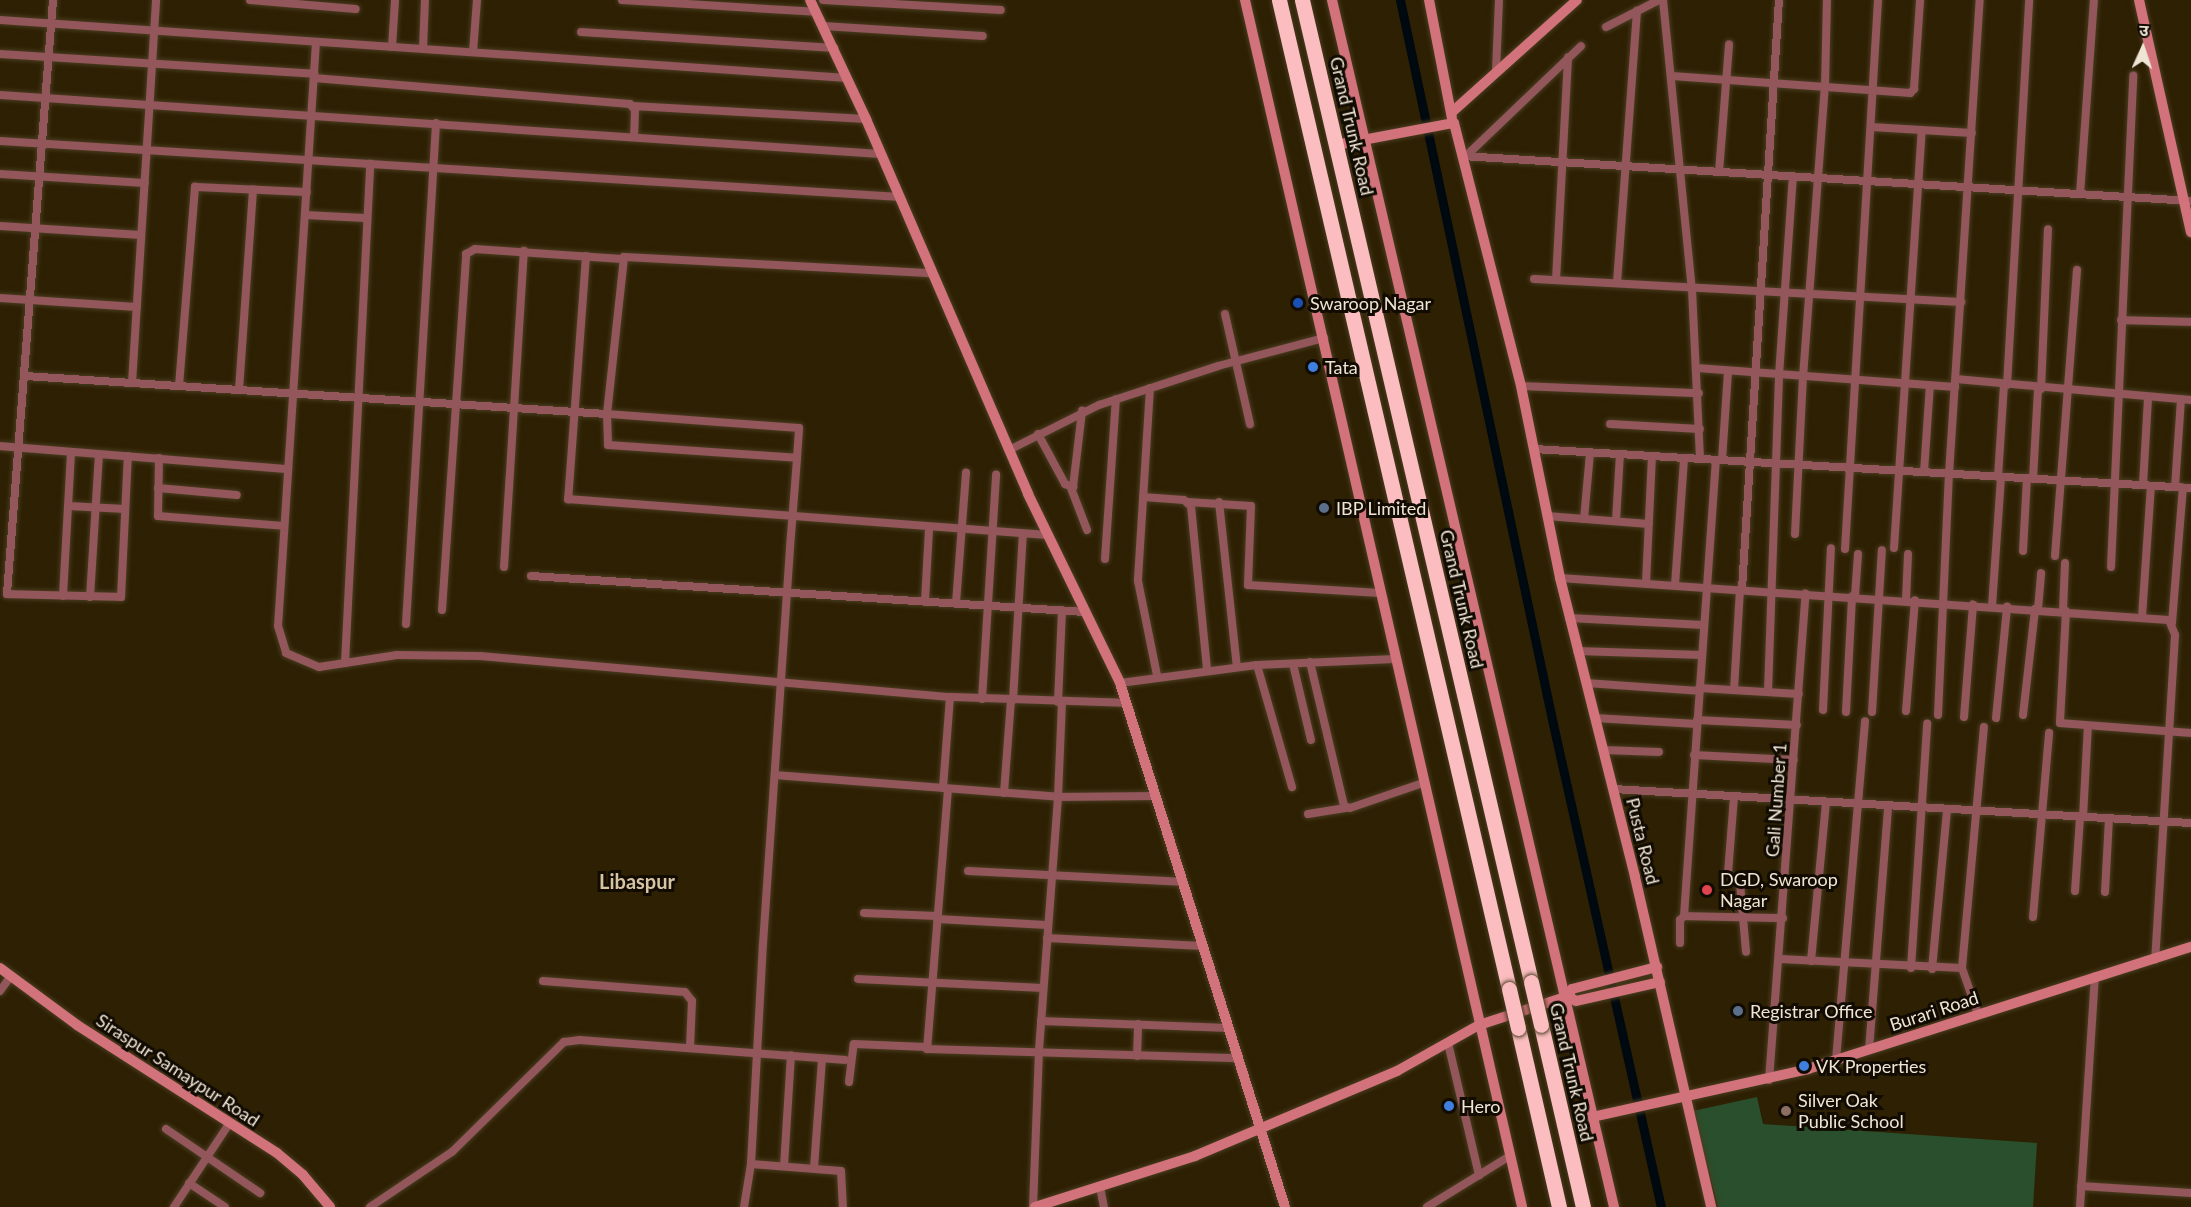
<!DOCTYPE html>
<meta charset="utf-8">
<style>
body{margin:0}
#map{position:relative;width:2191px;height:1207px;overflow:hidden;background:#2e2003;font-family:Lato,"Noto Sans Devanagari",sans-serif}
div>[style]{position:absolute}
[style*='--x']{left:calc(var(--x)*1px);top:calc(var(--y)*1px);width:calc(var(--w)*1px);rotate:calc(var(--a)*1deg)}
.green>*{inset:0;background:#2a4f2c}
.canal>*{height:9px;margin:-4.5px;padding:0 4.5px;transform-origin:4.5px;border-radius:4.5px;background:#010910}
.roads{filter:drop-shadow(0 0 2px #493c20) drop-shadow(0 0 2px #493c20)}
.street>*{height:8px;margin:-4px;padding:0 4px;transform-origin:4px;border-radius:4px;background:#92565b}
.secondary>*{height:10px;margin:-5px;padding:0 5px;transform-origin:5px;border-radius:5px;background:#d2727a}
.highway>*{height:15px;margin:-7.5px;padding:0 7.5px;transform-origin:7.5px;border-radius:7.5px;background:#fbbdc0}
.bridges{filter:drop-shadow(0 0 2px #493c20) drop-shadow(0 0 2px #493c20)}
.highway-bridge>*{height:15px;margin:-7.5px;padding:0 7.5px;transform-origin:7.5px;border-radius:7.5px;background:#fbbdc0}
.dots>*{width:16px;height:16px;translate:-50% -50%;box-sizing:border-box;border:3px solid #110b02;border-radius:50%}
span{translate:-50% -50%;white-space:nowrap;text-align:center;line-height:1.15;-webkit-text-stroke:6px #110b02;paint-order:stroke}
.street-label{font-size:18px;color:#efe5d5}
.poi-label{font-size:18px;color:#efe5d5}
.left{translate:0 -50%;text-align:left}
.neighbourhood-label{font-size:20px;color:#d6c4a3;font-weight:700}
.north{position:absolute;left:2113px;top:18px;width:60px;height:60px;-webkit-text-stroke:4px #110b02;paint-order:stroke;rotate:3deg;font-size:16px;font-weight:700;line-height:24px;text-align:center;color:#efe5d5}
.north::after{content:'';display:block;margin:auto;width:21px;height:27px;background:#efe5d5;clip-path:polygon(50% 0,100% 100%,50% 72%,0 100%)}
</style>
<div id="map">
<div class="green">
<i style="clip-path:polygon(1757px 1097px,1763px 1124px,2037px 1143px,2033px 1207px,1718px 1207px,1693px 1111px)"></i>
</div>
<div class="canal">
<i style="--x:1400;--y:0;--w:740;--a:78.07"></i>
<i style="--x:1553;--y:724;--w:495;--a:77.4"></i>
</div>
<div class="roads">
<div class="street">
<i style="--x:53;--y:0;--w:596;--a:94.43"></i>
<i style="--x:7;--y:594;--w:114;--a:1.5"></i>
<i style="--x:121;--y:597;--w:141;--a:-87.2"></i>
<i style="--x:250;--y:0;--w:106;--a:4.9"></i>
<i style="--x:622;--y:0;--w:194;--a:3.5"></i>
<i style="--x:823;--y:0;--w:178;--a:3.2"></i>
<i style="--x:1663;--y:0;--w:290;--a:84.3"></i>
<i style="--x:1692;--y:289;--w:170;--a:87.3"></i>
<i style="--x:0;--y:20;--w:849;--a:3.92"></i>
<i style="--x:823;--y:26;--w:160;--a:3.6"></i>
<i style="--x:1606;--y:27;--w:59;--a:-27"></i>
<i style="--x:581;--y:32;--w:254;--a:3.6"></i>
<i style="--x:316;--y:42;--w:585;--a:93.72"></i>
<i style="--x:278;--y:626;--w:28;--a:73"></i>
<i style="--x:286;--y:653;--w:36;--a:23"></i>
<i style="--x:319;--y:667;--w:79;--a:-8.7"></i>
<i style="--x:397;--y:655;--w:83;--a:0.7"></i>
<i style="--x:480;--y:656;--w:472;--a:5"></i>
<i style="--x:950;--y:697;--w:177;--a:1.9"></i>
<i style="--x:392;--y:47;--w:47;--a:-86.3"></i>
<i style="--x:423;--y:49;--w:49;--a:-87.7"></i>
<i style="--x:473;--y:52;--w:52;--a:-85.6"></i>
<i style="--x:0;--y:54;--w:315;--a:3.6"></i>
<i style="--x:1496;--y:71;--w:71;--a:-87.6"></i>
<i style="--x:1672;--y:76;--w:239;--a:4.1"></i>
<i style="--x:1910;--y:93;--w:6;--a:-45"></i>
<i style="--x:1914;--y:89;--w:89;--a:-86.1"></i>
<i style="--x:314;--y:78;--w:317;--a:4.7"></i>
<i style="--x:630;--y:104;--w:8;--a:50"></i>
<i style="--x:635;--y:110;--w:26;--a:92"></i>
<i style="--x:0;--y:95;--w:882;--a:3.84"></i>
<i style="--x:633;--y:106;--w:233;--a:3.2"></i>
<i style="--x:1871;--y:127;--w:101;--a:3.4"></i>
<i style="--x:0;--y:141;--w:902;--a:3.56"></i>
<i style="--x:1462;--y:156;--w:730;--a:3.53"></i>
<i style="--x:1466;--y:156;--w:159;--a:-43.7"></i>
<i style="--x:1719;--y:172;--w:128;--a:-85.5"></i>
<i style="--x:0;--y:174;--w:145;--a:3.6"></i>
<i style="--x:2080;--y:194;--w:195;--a:-85.9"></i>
<i style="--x:305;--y:215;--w:60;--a:2.9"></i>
<i style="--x:0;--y:226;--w:141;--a:3.7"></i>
<i style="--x:586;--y:256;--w:244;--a:94.2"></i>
<i style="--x:568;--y:499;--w:480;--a:4.3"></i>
<i style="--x:1534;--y:279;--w:428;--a:3.1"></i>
<i style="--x:1556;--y:280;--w:223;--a:-86.9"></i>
<i style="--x:1617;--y:283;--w:273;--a:-85.8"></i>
<i style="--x:0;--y:298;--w:137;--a:3.8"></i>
<i style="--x:1225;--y:314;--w:113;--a:77.2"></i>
<i style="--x:2121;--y:320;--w:70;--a:1.6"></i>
<i style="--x:1697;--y:368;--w:259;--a:4.2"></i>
<i style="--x:25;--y:376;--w:583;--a:3.74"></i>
<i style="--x:607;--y:414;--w:158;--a:-83.8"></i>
<i style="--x:624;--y:257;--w:309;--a:3"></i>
<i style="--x:1956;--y:379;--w:236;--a:5.1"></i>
<i style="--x:132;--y:383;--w:384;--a:-86.4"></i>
<i style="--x:2007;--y:385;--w:386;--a:-86.7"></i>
<i style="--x:179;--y:386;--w:200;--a:-85.4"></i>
<i style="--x:195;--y:187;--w:112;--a:2.6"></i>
<i style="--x:1521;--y:386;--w:178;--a:2.3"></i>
<i style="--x:1150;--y:388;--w:193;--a:93.6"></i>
<i style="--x:1138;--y:581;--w:96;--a:78.6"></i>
<i style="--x:2041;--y:389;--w:160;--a:-87.5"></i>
<i style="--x:239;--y:390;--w:201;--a:-86"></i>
<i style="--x:1610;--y:424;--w:90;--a:3.2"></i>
<i style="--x:1038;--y:434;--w:57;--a:61.6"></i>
<i style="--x:1065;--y:484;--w:9;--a:21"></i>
<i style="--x:1073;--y:487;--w:77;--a:-83.2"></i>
<i style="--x:0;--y:446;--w:289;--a:4.6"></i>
<i style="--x:1534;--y:449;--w:658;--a:3.4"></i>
<i style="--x:1009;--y:450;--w:101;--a:-26.6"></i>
<i style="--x:1099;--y:405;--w:125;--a:-18.1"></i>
<i style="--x:1218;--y:366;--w:110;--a:-14.8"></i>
<i style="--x:159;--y:458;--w:58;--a:91"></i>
<i style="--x:158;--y:516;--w:126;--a:4.5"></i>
<i style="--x:1722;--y:460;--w:89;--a:-86.1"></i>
<i style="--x:1924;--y:472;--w:87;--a:-86.1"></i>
<i style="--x:1998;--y:477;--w:92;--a:-86.3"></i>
<i style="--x:2033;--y:479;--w:90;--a:-86.8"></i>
<i style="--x:2143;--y:485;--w:88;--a:-86.7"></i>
<i style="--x:2175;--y:487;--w:88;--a:-86.1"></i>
<i style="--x:158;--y:488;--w:79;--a:5.1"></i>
<i style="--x:1071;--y:488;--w:45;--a:69.1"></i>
<i style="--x:1143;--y:497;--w:41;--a:4.2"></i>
<i style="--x:1184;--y:500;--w:9;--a:41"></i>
<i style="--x:1191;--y:506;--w:165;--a:84.4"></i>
<i style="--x:1188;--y:502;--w:63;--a:3.6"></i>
<i style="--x:1251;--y:506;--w:79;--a:92.2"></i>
<i style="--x:1248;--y:585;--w:132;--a:3.5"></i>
<i style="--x:1219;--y:502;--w:166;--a:83.8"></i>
<i style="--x:68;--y:506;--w:57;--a:3"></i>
<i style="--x:1547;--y:516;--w:102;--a:4.5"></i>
<i style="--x:1584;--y:519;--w:66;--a:-84.8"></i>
<i style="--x:1616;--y:521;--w:67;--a:-86.6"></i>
<i style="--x:1795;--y:534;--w:157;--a:-87.1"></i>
<i style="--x:1803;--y:377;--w:291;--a:-85.7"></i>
<i style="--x:1825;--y:87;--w:87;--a:-88.7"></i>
<i style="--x:1894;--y:548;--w:419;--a:-86.2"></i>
<i style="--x:1845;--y:549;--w:550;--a:-86.56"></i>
<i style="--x:2023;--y:551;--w:73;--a:-86.9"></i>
<i style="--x:2055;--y:556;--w:287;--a:-85.6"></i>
<i style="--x:1105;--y:559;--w:160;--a:-86.1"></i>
<i style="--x:504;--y:567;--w:317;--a:-86.4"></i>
<i style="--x:2111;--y:567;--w:492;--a:-87.4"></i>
<i style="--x:531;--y:576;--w:554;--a:3.72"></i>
<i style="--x:1560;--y:578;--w:610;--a:3.95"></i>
<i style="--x:2169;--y:620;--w:16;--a:68"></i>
<i style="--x:2175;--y:635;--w:325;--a:93.5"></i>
<i style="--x:1646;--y:583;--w:127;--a:-87.3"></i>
<i style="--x:1675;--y:585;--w:127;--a:-85.9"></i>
<i style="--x:1742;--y:589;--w:590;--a:-86.41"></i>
<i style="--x:63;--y:596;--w:144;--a:-86.8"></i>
<i style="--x:1855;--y:596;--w:42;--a:-85.9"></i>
<i style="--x:90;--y:597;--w:143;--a:-86.4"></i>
<i style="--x:1906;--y:600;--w:46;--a:-87.5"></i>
<i style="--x:925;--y:601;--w:72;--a:-86.8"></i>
<i style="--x:956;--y:603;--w:131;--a:-85.6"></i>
<i style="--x:1992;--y:606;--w:129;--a:-86"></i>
<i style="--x:2038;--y:609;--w:36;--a:-85"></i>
<i style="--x:442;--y:610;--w:357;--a:-86.1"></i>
<i style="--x:466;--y:254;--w:10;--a:-29"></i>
<i style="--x:475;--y:249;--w:147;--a:3.9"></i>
<i style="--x:2063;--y:611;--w:48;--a:-87.6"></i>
<i style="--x:2066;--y:611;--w:112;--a:93.1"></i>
<i style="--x:2060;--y:723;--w:131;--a:4.4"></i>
<i style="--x:2142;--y:617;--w:131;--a:-86.1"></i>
<i style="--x:1569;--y:618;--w:135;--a:3"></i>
<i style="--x:2172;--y:623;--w:136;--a:-85.4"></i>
<i style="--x:406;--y:624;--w:502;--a:-86.57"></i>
<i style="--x:1577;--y:651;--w:125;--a:1.8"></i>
<i style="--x:1310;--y:662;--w:148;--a:76.7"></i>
<i style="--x:1344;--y:806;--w:6;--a:18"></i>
<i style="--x:1350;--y:808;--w:77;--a:-18.9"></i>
<i style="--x:345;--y:663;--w:500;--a:-87.1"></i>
<i style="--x:1293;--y:664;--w:78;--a:76.7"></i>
<i style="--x:1257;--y:665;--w:127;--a:74"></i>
<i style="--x:1120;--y:683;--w:138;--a:-7.5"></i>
<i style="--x:1257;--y:665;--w:138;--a:-2.5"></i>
<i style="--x:1586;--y:683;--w:113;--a:4"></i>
<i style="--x:1699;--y:688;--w:100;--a:3.4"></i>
<i style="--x:1734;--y:690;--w:101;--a:-86.6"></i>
<i style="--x:1768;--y:692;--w:317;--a:-88"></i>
<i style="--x:1779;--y:375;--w:199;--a:-86"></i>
<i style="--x:982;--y:699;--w:225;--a:-86.4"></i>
<i style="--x:1013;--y:700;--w:166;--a:-86.6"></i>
<i style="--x:1058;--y:702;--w:92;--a:-87.5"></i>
<i style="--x:1823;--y:710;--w:162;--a:-87.2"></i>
<i style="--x:1906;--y:711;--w:111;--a:-85.4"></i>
<i style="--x:1846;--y:712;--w:116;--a:-87"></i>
<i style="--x:1872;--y:712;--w:162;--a:-86.5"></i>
<i style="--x:1938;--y:715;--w:241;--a:-87.4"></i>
<i style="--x:1949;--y:474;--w:475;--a:-86.3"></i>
<i style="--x:2023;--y:715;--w:107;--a:-83.5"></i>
<i style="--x:1964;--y:717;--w:113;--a:-85.4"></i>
<i style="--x:1595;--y:718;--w:102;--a:3.4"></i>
<i style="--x:1996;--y:718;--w:112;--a:-84.3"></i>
<i style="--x:1697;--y:720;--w:100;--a:2.9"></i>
<i style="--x:1603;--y:750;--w:56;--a:2"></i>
<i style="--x:1694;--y:755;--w:100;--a:2.9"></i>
<i style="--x:775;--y:775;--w:284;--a:4.4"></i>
<i style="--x:1058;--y:797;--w:94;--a:-87.6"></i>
<i style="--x:943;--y:788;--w:91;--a:-85.6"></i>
<i style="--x:948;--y:789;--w:261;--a:94.6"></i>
<i style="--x:927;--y:1049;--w:312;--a:1.7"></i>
<i style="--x:1613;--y:789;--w:579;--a:3.37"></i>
<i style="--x:1004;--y:793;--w:93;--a:-85.7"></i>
<i style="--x:1308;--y:814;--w:38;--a:-9"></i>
<i style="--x:2083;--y:817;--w:91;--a:-86.9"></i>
<i style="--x:968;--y:871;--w:214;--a:2.9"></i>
<i style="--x:1728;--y:873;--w:77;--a:-85.5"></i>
<i style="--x:1740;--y:883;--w:69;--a:85"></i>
<i style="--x:2075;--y:891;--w:74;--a:-86.1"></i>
<i style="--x:2105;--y:892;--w:73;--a:-86.9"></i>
<i style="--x:864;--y:913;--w:73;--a:2.4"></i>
<i style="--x:1684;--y:916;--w:457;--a:-86"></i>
<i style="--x:2033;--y:917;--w:185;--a:-85"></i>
<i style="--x:937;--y:919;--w:110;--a:3.1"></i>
<i style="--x:1047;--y:938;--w:155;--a:3"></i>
<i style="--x:1680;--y:943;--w:23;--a:-90"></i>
<i style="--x:1680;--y:920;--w:6;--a:-45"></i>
<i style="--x:1684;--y:916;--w:99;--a:1.2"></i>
<i style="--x:1780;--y:959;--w:182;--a:2.8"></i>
<i style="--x:1811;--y:961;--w:160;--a:-84.6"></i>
<i style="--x:1911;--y:968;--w:245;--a:-86.2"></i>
<i style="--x:1932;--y:969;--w:161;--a:-84.6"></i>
<i style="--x:858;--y:979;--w:185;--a:2.8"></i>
<i style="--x:543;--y:981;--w:142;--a:4.4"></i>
<i style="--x:685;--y:992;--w:11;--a:52"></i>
<i style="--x:692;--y:1001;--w:46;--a:92.5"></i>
<i style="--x:0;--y:991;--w:19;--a:-54"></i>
<i style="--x:1978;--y:1014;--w:49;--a:-109.2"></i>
<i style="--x:1962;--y:968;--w:242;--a:-84.8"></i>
<i style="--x:1041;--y:1021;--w:188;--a:2.1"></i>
<i style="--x:1448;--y:1043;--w:136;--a:76.8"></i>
<i style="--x:1869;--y:1050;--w:245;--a:-85.5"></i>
<i style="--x:1137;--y:1056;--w:32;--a:-88"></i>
<i style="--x:1836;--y:1060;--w:340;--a:-85.1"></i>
<i style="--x:1769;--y:1080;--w:488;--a:-85.7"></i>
<i style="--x:849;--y:1082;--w:38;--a:-83"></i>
<i style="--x:854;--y:1044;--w:72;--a:2.4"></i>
<i style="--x:166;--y:1129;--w:114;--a:34.2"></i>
<i style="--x:751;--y:1164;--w:90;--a:4.4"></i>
<i style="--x:841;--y:1171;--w:36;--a:87"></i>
<i style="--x:784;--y:1166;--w:111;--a:-86.4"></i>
<i style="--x:814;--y:1168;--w:109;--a:-85.8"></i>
<i style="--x:189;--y:1183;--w:43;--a:33.7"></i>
<i style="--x:2081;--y:1186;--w:110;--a:3.6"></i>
<i style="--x:1100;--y:1187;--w:20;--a:79"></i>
<i style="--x:174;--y:1207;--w:100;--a:-56.5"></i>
<i style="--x:370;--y:1207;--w:99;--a:-33.9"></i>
<i style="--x:452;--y:1152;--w:157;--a:-44.5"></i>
<i style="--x:564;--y:1042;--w:16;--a:-7"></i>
<i style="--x:580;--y:1040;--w:266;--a:4.3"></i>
<i style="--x:744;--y:1207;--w:44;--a:-80.8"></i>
<i style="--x:751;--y:1164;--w:220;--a:-86.9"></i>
<i style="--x:763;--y:944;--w:410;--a:-86.1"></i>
<i style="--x:791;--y:535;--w:77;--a:-85.5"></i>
<i style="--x:797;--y:458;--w:30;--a:-86"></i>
<i style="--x:799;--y:428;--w:193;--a:-175.8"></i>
<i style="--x:607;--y:414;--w:31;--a:88"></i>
<i style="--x:608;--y:445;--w:189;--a:3.9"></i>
<i style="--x:1033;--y:1207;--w:157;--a:-87.8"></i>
<i style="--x:1039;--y:1050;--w:254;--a:-85.7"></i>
<i style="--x:1058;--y:797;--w:96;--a:-0.6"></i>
<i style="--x:1427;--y:1207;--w:97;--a:-31.6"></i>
<i style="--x:2080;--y:1207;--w:231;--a:-86.3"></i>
</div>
<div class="secondary">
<i style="--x:810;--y:0;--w:132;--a:64.8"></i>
<i style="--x:866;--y:119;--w:408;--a:66.6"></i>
<i style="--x:1028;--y:494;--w:210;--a:64"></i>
<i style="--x:1120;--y:683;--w:549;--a:72.52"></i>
<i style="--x:1245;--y:0;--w:1238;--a:77.07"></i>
<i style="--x:1332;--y:0;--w:1240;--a:76.85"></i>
<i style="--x:1429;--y:0;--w:120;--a:79"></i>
<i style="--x:2139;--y:0;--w:238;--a:77.4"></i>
<i style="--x:1451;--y:113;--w:169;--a:-41.9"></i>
<i style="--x:1336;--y:145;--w:120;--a:-10.6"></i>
<i style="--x:1454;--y:123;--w:271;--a:75.7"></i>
<i style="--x:1521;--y:386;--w:196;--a:78.5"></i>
<i style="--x:1560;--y:578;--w:308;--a:75.9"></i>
<i style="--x:1635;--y:877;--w:339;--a:77"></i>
<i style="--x:0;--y:968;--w:96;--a:36.5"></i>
<i style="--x:77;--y:1025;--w:237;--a:32.6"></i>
<i style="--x:277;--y:1153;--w:34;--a:40"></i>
<i style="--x:303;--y:1175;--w:42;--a:49.8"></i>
<i style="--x:1568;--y:996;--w:9;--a:32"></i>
<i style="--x:1576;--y:1001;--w:86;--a:-12.7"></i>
<i style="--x:1592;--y:1117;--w:221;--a:-12.5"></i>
<i style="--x:1808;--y:1069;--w:402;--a:-17.7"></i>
<i style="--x:1035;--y:1207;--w:168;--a:-17.7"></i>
<i style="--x:1195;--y:1156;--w:219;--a:-22.8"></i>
<i style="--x:1397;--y:1071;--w:94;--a:-29.3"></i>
<i style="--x:1479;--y:1025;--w:94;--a:-18"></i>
<i style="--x:1568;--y:996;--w:8;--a:-60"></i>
<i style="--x:1572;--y:989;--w:88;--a:-14.5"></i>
</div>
<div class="highway">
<i style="--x:1279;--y:0;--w:1015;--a:76.91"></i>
<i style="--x:1302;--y:0;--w:1008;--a:76.87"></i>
<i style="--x:1541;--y:1025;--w:187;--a:77"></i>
<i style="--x:1518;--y:1028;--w:184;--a:77.1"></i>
</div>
</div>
<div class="bridges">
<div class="highway-bridge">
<i style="--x:1531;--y:982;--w:44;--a:76.9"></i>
<i style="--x:1509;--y:989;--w:40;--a:77"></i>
</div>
</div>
<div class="dots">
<i style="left:1298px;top:303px;background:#1a4fb4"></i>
<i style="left:1313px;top:367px;background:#3f7fe0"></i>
<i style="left:1324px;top:508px;background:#5c6f8a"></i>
<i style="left:1707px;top:890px;background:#e0444e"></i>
<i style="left:1738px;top:1011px;background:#5c6f8a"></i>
<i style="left:1804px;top:1066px;background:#3f7fe0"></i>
<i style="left:1449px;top:1106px;background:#3f7fe0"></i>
<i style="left:1786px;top:1111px;background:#8d6e63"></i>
</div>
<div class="street-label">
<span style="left:1352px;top:126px;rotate:77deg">Grand Trunk Road</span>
<span style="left:1462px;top:599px;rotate:77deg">Grand Trunk Road</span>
<span style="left:1776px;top:800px;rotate:-86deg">Gali Number 1</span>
<span style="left:1643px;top:841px;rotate:76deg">Pusta Road</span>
<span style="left:1934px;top:1011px;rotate:-18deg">Burari Road</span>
<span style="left:178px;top:1070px;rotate:33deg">Siraspur Samaypur Road</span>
<span style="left:1572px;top:1072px;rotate:77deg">Grand Trunk Road</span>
</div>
<div class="poi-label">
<span class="left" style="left:1310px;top:303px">Swaroop Nagar</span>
<span class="left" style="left:1325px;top:367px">Tata</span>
<span class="left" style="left:1336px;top:508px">IBP Limited</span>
<span class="left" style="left:1720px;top:890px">DGD, Swaroop<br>Nagar</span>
<span class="left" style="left:1750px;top:1011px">Registrar Office</span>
<span class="left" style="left:1816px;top:1066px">VK Properties</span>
<span class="left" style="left:1798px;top:1111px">Silver Oak<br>Public School</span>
<span class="left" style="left:1461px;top:1106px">Hero</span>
</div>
<div class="neighbourhood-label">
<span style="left:637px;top:881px">Libaspur</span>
</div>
<div class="north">उ</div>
</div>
